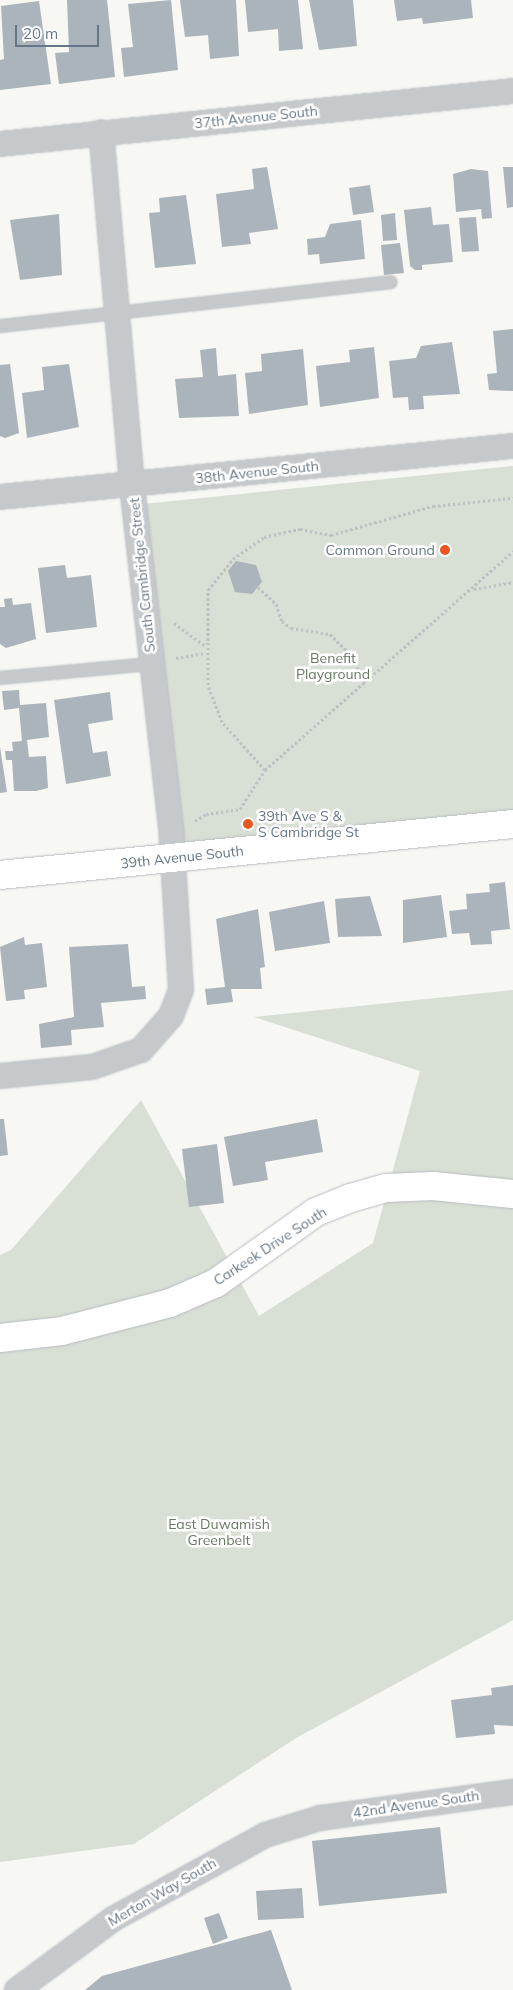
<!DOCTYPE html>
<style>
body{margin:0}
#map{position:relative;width:513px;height:1990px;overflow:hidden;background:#f7f7f4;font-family:Mulish,sans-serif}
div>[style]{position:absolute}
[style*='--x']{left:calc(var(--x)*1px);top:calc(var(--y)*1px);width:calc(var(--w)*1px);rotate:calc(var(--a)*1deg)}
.green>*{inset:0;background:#d8dfd5}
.building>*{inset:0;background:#abb4ba}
.path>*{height:3px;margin-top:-1.5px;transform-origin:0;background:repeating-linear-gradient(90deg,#bec1c3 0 2.5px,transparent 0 5px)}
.roads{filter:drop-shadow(0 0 1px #b7bcc1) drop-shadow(0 0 1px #b7bcc1)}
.lane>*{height:12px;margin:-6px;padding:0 6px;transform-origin:6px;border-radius:6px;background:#c5c9cc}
.street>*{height:24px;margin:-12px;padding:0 12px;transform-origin:12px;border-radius:12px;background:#c5c9cc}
.secondary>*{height:28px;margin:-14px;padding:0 14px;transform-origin:14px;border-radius:14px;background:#fff}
.dots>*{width:14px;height:14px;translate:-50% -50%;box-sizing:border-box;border:2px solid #fff;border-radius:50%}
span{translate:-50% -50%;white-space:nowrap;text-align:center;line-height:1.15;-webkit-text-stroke:5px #fff;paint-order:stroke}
.street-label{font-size:14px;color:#657786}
.poi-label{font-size:14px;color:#657786}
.right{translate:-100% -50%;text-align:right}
.left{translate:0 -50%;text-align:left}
.park-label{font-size:14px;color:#657860}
.scale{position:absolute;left:15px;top:25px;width:84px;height:22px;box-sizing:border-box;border:2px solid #657786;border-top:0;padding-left:6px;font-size:15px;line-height:18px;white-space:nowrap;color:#657786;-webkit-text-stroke:4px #fff;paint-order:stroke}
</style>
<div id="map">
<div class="green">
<i style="clip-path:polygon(513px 466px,513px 827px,173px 863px,133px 505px)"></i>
<i style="clip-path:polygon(513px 990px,513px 1620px,296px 1738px,134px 1844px,0 1862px,0 1255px,11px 1250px,141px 1100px,259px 1316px,373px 1243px,420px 1071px,254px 1017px)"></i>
</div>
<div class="building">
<i style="clip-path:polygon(67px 0,107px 0,115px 77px,59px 84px,55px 53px,69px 52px)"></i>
<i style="clip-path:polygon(171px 0,178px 70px,124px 77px,121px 48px,133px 47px,128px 4px)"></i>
<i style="clip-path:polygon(180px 0,236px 0,239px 56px,210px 59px,208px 35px,185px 37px)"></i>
<i style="clip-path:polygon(245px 0,298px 0,303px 49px,279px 51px,278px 29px,248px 32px)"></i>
<i style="clip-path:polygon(309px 0,353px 0,357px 46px,319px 50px)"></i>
<i style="clip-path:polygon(394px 0,471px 0,473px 18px,423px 24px,422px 18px,397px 21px)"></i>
<i style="clip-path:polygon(39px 1px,51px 84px,0 90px,0 60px,4px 59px,1px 6px)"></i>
<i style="clip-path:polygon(267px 167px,278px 229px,249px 233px,251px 244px,222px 247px,216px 194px,254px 189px,252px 169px)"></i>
<i style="clip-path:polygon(503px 167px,513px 167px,513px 207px,507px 208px)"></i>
<i style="clip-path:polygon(471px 169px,488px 171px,492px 218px,482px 219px,481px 209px,456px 212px,453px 174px)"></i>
<i style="clip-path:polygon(370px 185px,374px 212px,353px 215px,349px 188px)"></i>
<i style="clip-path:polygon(186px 195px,196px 264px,155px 268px,149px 213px,160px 212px,159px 198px)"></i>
<i style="clip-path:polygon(431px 207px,433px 225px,449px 224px,453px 262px,422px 265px,422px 270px,415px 270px,410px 266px,404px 210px)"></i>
<i style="clip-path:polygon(395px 213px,397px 240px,383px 241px,381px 215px)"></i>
<i style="clip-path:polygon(59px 214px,62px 275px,20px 280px,10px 220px)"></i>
<i style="clip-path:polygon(476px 217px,479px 251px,462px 252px,459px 218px)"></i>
<i style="clip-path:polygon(361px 220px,365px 259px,320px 264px,319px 254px,308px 255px,307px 239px,325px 237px,330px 224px)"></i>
<i style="clip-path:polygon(400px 243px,404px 273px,384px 275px,381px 245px)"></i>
<i style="clip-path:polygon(513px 329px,513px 391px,489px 390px,487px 374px,497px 373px,493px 331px)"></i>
<i style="clip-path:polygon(452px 342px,460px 394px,423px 396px,424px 409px,409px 410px,408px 397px,393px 398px,389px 361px,416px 358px,421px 346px)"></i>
<i style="clip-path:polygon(374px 347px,379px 398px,320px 407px,316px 366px,350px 362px,349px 350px)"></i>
<i style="clip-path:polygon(216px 348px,218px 376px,236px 374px,239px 416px,179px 418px,175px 379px,203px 377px,200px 350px)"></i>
<i style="clip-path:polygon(303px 349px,308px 405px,249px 414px,245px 373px,262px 371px,261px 354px)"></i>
<i style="clip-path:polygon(10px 364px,19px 433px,5px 438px,0 436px,0 365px)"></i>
<i style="clip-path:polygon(69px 364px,79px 427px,27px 438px,22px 393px,44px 390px,42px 367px)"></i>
<i style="clip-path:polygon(236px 561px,256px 565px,262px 582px,252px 594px,235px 592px,228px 571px)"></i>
<i style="clip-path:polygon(65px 565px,67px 578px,91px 575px,97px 627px,46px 633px,38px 568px)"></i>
<i style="clip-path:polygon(12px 598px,13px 605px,31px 603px,36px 639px,6px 648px,0 644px,0 607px,5px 607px,4px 599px)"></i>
<i style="clip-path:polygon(19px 690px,20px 705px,46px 703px,49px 737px,27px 740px,29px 757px,46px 756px,48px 788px,36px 791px,14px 791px,12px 760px,6px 760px,5px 751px,13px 751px,12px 742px,22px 741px,19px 708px,4px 710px,2px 691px)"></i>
<i style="clip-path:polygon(110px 692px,113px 720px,88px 724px,93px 753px,107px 751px,111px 776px,66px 784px,54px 700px)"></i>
<i style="clip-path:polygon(0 747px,7px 792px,0 793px)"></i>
<i style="clip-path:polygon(505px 882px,510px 929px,491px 931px,492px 944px,471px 945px,469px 933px,452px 934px,449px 911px,467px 909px,466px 894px,490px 892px,489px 884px)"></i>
<i style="clip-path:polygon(441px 895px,447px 937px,403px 943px,403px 900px)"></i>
<i style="clip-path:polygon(370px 896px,382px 936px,338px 937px,335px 899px)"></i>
<i style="clip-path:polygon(324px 901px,330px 943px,275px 951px,269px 912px)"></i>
<i style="clip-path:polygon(258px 909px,265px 967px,260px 968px,262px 989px,231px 989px,233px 1002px,207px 1005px,205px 989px,225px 987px,216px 919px)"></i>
<i style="clip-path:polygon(24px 937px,25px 945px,42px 943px,47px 987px,24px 990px,25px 999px,6px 1001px,0 947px)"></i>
<i style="clip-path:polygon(128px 944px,132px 987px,145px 986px,146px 999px,101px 1003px,104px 1027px,71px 1030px,72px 1045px,41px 1048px,39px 1024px,74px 1017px,69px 947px)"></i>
<i style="clip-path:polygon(0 1119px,4px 1119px,8px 1155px,0 1156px)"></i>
<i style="clip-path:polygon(317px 1119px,323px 1152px,265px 1162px,268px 1180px,233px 1186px,224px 1137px)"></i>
<i style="clip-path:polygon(217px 1144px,224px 1203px,189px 1207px,182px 1149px)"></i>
<i style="clip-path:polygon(513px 1685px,513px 1726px,494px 1725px,495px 1734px,456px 1738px,451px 1700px,492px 1695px,491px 1688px)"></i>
<i style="clip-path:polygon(440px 1827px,447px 1893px,319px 1906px,312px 1841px)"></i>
<i style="clip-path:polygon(302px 1888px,304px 1918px,258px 1920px,256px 1891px)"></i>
<i style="clip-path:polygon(219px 1913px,228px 1938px,213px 1944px,204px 1918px)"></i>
<i style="clip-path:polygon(271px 1930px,292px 1990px,85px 1990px,102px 1976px)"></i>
</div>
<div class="path">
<i style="--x:258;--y:587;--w:25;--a:43"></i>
<i style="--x:276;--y:604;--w:18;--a:71"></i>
<i style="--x:282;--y:621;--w:11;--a:38"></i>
<i style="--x:291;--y:628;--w:39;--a:9"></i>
<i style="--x:330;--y:634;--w:23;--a:45"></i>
<i style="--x:346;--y:650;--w:39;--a:58"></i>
<i style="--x:474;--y:589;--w:40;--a:-10"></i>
<i style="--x:174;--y:623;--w:39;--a:36"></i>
<i style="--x:176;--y:658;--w:29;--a:-10"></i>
<i style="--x:265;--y:770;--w:64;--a:-131.9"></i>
<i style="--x:222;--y:722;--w:40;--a:-111"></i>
<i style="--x:208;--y:685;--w:95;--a:-90"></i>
<i style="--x:208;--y:590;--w:40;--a:-51"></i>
<i style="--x:233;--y:559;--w:38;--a:-35"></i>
<i style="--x:264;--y:537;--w:37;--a:-13"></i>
<i style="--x:300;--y:529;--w:32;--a:11"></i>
<i style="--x:331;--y:535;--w:106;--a:-15.9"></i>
<i style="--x:433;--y:506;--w:80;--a:-5.7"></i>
<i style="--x:195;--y:821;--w:13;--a:-32"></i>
<i style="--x:206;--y:814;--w:34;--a:-8"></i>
<i style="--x:240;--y:809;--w:46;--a:-57.3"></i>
<i style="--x:265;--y:770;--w:331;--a:-41.4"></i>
</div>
<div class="roads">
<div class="lane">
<i style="--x:0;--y:326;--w:393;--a:-6.4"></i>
<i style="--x:0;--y:678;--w:153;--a:-5.3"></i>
</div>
<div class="street">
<i style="--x:0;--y:144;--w:516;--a:-5.9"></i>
<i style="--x:0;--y:497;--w:516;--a:-5.68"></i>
<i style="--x:0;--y:1076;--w:92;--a:-5.6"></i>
<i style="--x:92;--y:1067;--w:52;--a:-19.1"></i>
<i style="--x:141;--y:1050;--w:45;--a:-48.6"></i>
<i style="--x:171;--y:1016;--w:28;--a:-69"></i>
<i style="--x:181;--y:990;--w:162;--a:-93.5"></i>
<i style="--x:171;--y:828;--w:346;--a:-96.5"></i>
<i style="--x:132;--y:484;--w:353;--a:-95"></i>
<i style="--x:17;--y:1990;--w:119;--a:-36.5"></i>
<i style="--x:113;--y:1919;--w:174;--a:-28.9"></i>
<i style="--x:265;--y:1835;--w:58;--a:-17.2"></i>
<i style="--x:320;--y:1818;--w:195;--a:-7.7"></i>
</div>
<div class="secondary">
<i style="--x:0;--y:875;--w:516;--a:-5.68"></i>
<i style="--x:0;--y:1338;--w:62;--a:-6.4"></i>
<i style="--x:62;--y:1331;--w:112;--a:-14.5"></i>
<i style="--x:170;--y:1303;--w:50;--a:-23.5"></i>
<i style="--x:216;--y:1283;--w:123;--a:-35.4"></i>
<i style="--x:316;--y:1212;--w:38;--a:-22"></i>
<i style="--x:351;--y:1198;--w:36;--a:-16"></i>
<i style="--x:386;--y:1188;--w:47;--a:-2.4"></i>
<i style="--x:433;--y:1186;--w:80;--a:5.7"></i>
</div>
</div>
<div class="dots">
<i style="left:445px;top:550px;background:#ea5622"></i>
<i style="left:248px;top:824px;background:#ea5622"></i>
</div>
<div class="street-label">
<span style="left:256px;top:117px;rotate:-6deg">37th Avenue South</span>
<span style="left:257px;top:472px;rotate:-6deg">38th Avenue South</span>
<span style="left:142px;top:575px;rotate:-96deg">South Cambridge Street</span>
<span style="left:182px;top:857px;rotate:-6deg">39th Avenue South</span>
<span style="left:270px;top:1246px;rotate:-33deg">Carkeek Drive South</span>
<span style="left:416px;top:1804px;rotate:-8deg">42nd Avenue South</span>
<span style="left:162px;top:1892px;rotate:-30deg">Merton Way South</span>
</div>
<div class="poi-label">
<span class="right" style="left:435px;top:550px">Common Ground</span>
<span class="left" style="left:258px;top:824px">39th Ave S &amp;<br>S Cambridge St</span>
</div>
<div class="park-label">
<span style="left:333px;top:666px">Benefit<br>Playground</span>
<span style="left:219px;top:1532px">East Duwamish<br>Greenbelt</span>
</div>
<div class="scale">20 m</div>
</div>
